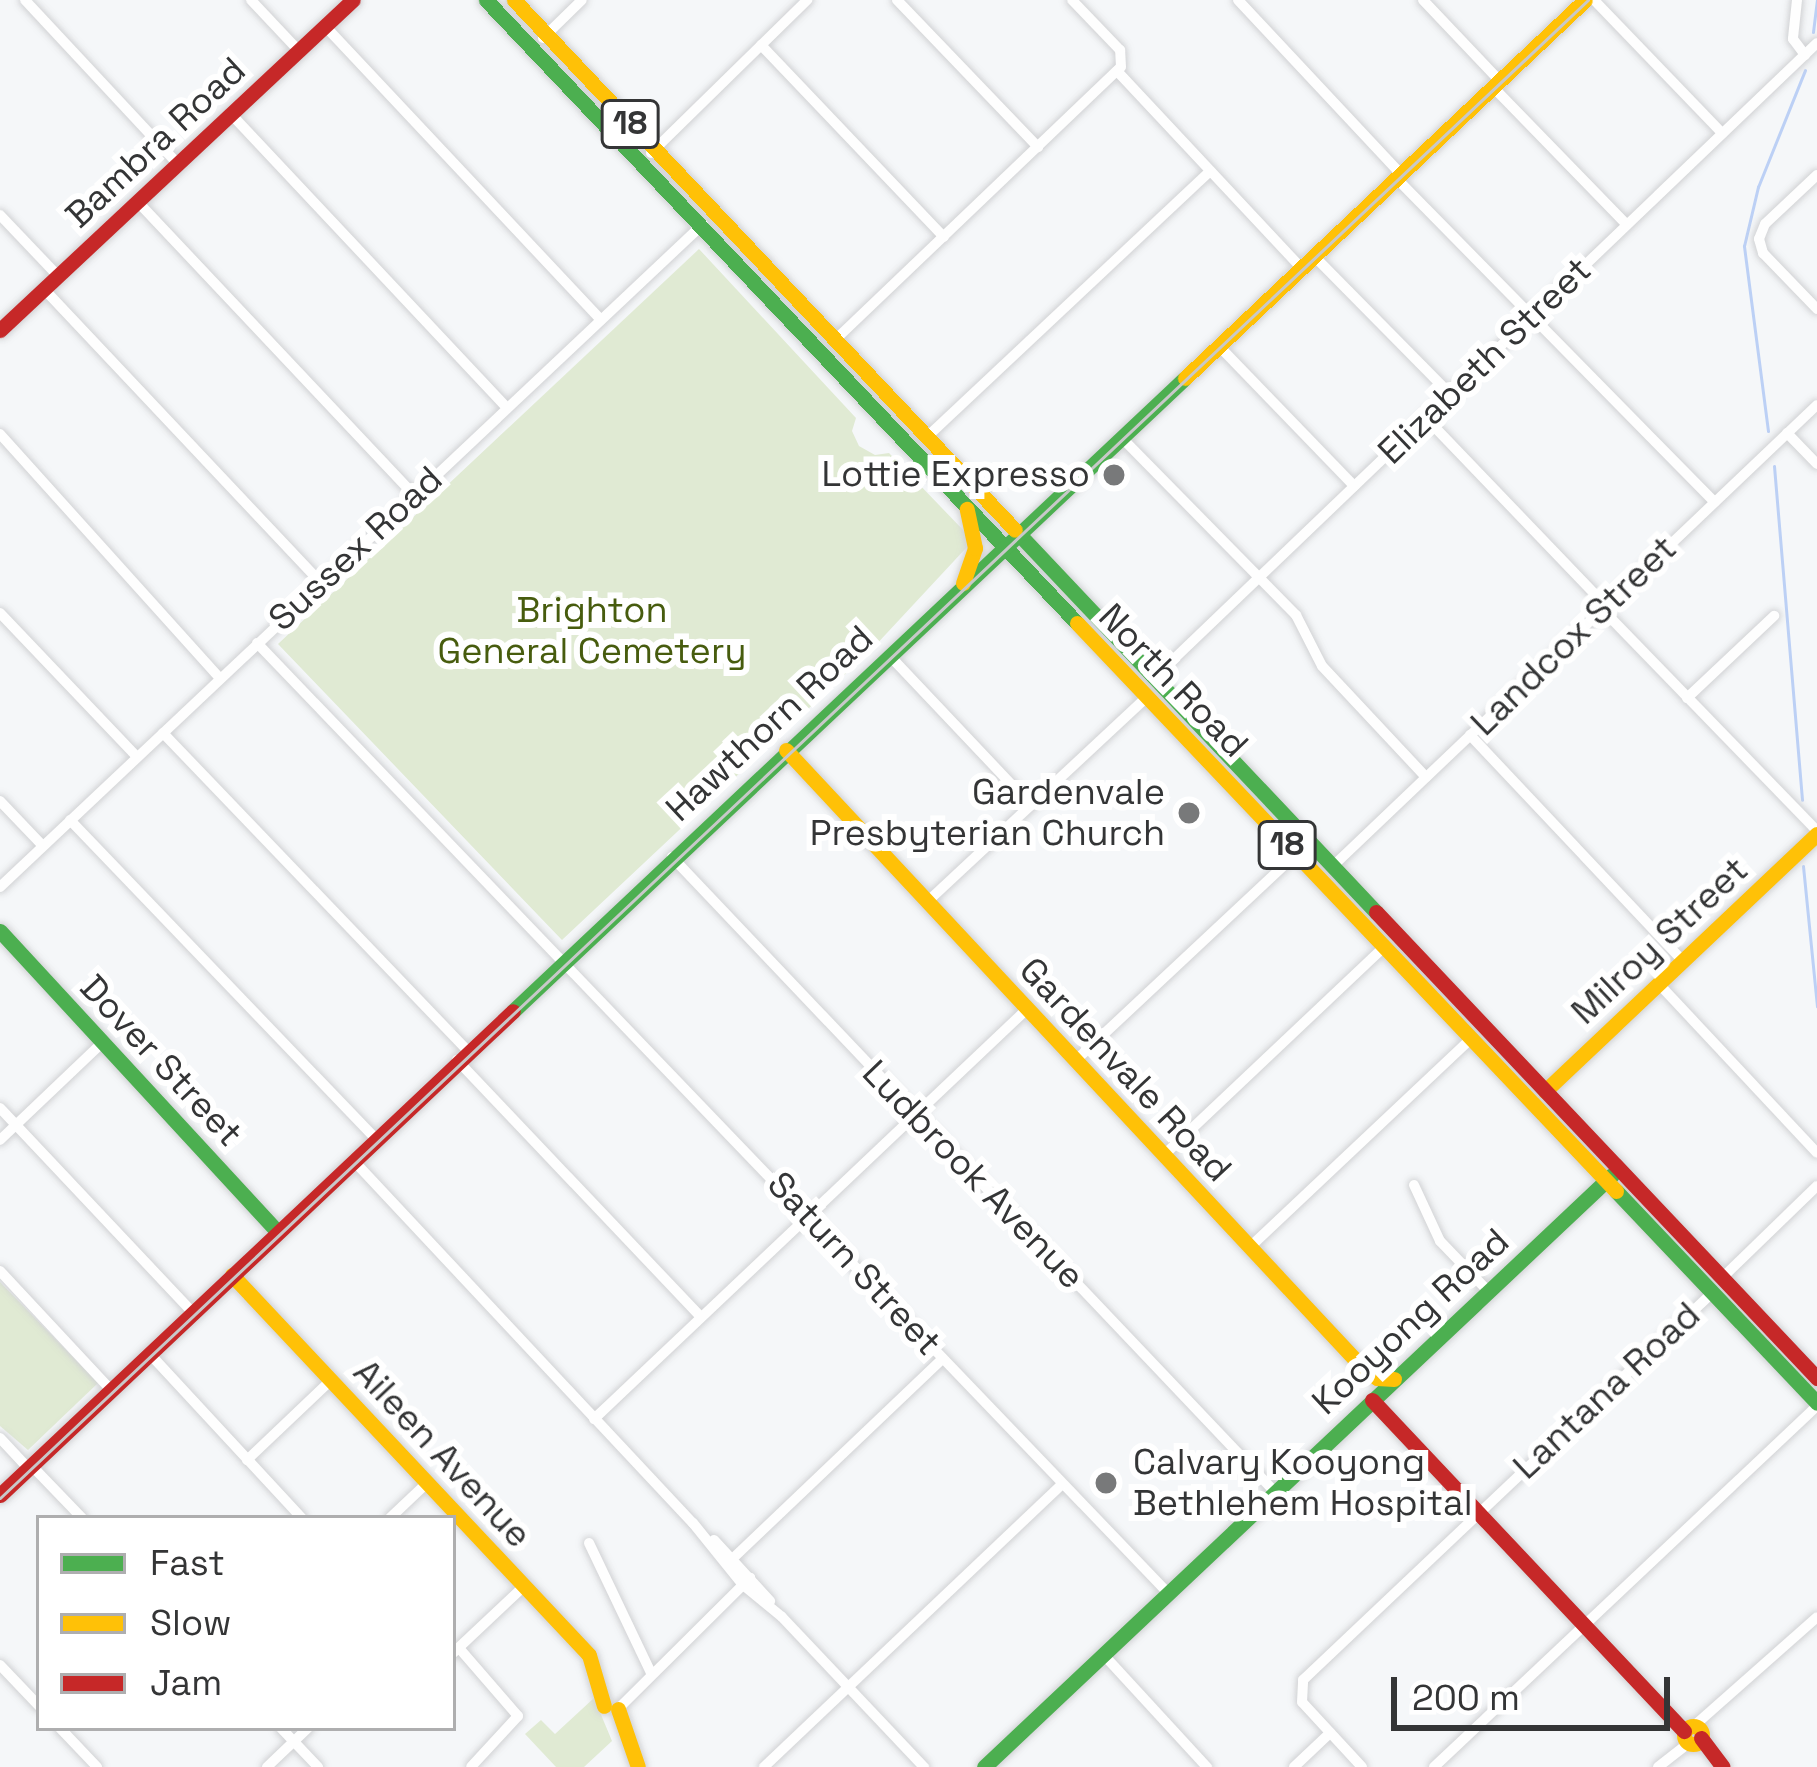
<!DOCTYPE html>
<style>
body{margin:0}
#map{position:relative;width:1817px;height:1767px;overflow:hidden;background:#f5f7f9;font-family:"Space Grotesk",sans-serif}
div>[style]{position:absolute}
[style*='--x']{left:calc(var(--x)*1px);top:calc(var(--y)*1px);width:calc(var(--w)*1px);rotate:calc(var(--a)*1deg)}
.green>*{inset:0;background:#e0ead3}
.stream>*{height:3px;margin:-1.5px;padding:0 1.5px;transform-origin:1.5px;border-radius:1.5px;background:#bcd0f5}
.roads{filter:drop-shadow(0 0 3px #d1d2d4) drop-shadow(0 0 3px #d1d2d4)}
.street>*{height:10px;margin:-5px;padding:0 5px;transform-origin:5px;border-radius:5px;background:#fefefe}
.fast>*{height:15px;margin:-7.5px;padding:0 7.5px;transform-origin:7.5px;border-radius:7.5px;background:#4caf50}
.slow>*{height:15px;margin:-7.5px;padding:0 7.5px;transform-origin:7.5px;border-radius:7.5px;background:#ffc107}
.slow>.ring{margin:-7.5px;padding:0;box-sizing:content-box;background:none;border:15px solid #ffc107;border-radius:50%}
.jam>*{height:15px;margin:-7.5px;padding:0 7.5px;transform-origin:7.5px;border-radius:7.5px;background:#c62828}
.tram>*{height:3px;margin:-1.5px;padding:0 1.5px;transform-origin:1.5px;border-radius:1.5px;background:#c8c8c9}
.dots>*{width:33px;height:33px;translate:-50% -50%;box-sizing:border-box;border:6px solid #fff;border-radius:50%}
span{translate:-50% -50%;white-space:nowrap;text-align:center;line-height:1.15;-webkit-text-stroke:12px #fff;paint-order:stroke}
.shield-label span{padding:3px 9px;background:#fff;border:3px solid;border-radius:9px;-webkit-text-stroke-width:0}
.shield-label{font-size:33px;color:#343536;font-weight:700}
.street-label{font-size:36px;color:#343536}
.poi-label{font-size:36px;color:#343536}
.right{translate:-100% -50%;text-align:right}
.left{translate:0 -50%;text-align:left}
.park-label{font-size:36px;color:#475c0e}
.legend{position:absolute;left:36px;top:1515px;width:420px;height:216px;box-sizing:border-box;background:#fff;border:3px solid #aeaeaf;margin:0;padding:15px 21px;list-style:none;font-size:36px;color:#343536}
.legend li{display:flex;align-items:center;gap:24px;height:60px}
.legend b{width:60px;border:3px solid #aeaeaf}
.scale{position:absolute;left:1391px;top:1677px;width:279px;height:54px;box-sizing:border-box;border:6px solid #343536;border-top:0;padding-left:15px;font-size:36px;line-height:42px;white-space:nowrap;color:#343536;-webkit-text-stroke:9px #fff;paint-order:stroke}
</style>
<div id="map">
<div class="green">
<i style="clip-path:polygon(699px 249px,856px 418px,852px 431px,859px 446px,875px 455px,889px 453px,966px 533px,967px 547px,873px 648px,562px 940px,278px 644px)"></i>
<i style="clip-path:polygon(0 1282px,98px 1383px,28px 1450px,0 1426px)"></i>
<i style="clip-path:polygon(594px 1698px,612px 1741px,584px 1767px,556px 1767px,525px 1734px,541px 1720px,555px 1734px)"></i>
</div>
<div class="stream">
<i style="--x:1813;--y:32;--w:32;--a:-83"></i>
<i style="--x:1768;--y:431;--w:187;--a:-97.4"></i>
<i style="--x:1744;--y:246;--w:61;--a:-76.7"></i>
<i style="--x:1758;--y:187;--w:126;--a:-68.1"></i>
<i style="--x:1774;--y:466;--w:335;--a:85.2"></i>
<i style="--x:1803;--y:866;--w:141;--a:84.3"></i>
</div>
<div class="roads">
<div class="street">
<i style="--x:25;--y:0;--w:224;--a:47"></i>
<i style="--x:251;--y:0;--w:70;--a:46.7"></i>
<i style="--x:897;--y:0;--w:204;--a:46.2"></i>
<i style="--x:1238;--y:0;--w:240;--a:46.9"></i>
<i style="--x:1423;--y:0;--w:112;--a:46.5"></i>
<i style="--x:1594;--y:0;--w:185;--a:46.1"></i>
<i style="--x:1797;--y:0;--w:39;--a:96"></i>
<i style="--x:1793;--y:39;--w:20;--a:53"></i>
<i style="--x:325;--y:26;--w:403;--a:46.8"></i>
<i style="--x:543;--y:38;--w:54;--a:-44.3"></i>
<i style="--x:761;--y:45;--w:265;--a:46.4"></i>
<i style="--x:1117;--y:71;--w:271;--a:46.9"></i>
<i style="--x:1493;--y:87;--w:192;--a:45.8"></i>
<i style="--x:231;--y:114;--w:403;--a:46.8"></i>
<i style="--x:651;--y:153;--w:219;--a:-44.4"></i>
<i style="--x:1817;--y:175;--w:71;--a:136.7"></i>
<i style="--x:1765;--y:224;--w:16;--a:112"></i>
<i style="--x:1759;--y:239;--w:15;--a:74"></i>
<i style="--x:1763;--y:253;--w:78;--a:46"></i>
<i style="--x:1397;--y:179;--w:453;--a:45.5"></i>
<i style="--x:137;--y:201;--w:404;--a:46.7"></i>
<i style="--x:0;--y:215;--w:84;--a:46.4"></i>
<i style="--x:1315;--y:257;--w:192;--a:45.4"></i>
<i style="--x:44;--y:289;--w:403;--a:46.7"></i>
<i style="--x:835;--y:340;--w:395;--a:-43.7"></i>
<i style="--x:1121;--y:67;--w:17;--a:-93"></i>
<i style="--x:1120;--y:50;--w:69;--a:-133.8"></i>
<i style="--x:1220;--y:347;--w:193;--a:46"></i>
<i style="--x:1425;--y:417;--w:262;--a:46.2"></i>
<i style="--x:1787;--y:433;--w:43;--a:45.9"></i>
<i style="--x:0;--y:434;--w:329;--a:48"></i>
<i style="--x:928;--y:436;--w:387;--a:-43.2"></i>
<i style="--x:1123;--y:439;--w:247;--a:45.5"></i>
<i style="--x:1296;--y:615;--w:57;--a:63"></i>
<i style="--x:1322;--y:666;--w:152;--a:46.9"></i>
<i style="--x:1603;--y:610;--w:308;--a:45.9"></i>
<i style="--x:0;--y:613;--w:199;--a:46.4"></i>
<i style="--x:257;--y:643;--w:1316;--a:46.2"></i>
<i style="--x:889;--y:655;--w:207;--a:46.6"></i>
<i style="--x:1153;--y:679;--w:919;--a:-43.77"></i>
<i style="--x:1687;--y:698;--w:120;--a:-43.3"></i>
<i style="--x:163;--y:733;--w:439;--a:46.2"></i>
<i style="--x:1470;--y:735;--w:311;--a:46.7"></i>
<i style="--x:0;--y:801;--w:61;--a:46.3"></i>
<i style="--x:70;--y:820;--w:441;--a:46.2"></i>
<i style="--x:672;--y:857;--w:876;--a:46.48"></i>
<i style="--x:1333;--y:866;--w:668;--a:-43.61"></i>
<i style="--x:0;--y:887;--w:966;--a:-43.32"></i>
<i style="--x:926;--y:903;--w:304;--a:-43"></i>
<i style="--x:1659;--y:984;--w:231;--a:46.9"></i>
<i style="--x:457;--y:1060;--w:353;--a:46.5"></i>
<i style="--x:1075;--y:1061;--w:303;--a:-43.1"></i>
<i style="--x:0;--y:1108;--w:280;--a:46.7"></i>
<i style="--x:0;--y:1140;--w:142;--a:-43.6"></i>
<i style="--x:1164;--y:1155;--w:303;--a:-43.4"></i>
<i style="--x:353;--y:1160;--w:497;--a:46.9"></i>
<i style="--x:693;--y:1523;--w:80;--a:51.1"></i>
<i style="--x:743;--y:1585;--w:50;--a:39.4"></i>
<i style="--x:782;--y:1617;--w:207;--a:46.6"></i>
<i style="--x:1414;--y:1185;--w:62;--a:65.1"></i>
<i style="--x:1440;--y:1241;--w:69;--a:46.2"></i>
<i style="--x:1250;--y:1247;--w:303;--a:-43.3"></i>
<i style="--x:0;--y:1271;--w:163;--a:47"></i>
<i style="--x:1722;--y:1278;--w:132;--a:-44.1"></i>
<i style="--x:149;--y:1353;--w:225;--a:47.2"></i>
<i style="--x:594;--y:1419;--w:595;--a:-43.43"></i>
<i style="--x:0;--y:1438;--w:41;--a:47"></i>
<i style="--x:247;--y:1460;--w:116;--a:-43.6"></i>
<i style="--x:31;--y:1465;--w:74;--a:46.1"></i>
<i style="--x:390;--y:1518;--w:51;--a:-43.4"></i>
<i style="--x:714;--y:1540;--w:83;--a:47.4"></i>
<i style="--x:589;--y:1543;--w:144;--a:64.5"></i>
<i style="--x:728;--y:1563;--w:296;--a:-43.6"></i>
<i style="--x:459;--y:1648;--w:90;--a:49.1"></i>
<i style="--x:518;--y:1716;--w:69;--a:132.7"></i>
<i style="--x:453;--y:1653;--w:98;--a:-43.3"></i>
<i style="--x:1103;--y:1654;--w:154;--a:47.4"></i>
<i style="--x:0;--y:1665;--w:57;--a:46.4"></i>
<i style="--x:619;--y:1708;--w:185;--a:-44.8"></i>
<i style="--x:1694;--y:1726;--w:164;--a:-41.5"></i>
<i style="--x:60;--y:1728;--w:54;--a:46.5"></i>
<i style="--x:281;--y:1728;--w:54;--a:46.5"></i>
<i style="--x:267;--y:1767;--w:57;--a:-43.6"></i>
<i style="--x:764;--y:1767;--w:410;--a:-43.5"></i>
<i style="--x:1294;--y:1767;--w:50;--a:-43.4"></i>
<i style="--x:1362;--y:1767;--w:88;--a:-132.7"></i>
<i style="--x:1302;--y:1702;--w:22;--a:-87"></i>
<i style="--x:1303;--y:1680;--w:563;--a:-43.42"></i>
<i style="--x:1434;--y:1767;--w:526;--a:-43.31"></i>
<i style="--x:1658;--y:1767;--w:39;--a:-38"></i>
</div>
<div class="fast">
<i style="--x:486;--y:0;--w:859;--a:46.51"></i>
<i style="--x:1015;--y:530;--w:526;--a:46.62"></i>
<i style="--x:0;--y:931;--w:408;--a:47.3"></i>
<i style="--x:513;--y:1011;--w:923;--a:-43.29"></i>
<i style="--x:1616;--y:1191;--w:292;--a:46.5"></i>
<i style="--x:984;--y:1767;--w:863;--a:-43.31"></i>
</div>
<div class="slow">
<i style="--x:514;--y:0;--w:729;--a:46.61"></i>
<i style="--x:1185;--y:378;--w:550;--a:-43.38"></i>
<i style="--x:963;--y:583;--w:37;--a:-71"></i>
<i style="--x:975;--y:548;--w:40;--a:-102"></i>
<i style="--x:1077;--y:623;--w:783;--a:46.5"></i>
<i style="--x:786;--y:750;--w:843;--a:46.97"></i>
<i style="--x:1361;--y:1366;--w:20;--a:37"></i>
<i style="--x:1377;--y:1378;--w:17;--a:3"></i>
<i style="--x:1545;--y:1091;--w:374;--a:-43.4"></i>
<i style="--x:232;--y:1275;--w:521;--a:46.79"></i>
<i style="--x:589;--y:1655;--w:53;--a:73.6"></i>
<i style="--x:618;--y:1709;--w:61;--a:71"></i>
<i class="ring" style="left:1684px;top:1726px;width:3px;height:3px"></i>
</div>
<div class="jam">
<i style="--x:0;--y:330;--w:483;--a:-43.1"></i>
<i style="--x:1376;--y:912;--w:642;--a:46.58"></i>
<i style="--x:1372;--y:1400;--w:455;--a:46.7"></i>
<i style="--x:0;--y:1495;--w:705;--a:-43.33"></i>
<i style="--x:1701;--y:1738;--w:36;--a:53"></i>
</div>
</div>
<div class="tram">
<i style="--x:0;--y:1498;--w:2183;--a:-43.33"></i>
</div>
<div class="dots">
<i style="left:1114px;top:475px;background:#78797a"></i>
<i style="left:1189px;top:813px;background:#78797a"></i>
<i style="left:1106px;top:1483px;background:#78797a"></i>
</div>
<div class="shield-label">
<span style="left:630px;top:124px">18</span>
<span style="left:1287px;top:845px">18</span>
</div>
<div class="street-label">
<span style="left:156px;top:143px;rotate:-43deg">Bambra Road</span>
<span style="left:1485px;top:361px;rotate:-44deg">Elizabeth Street</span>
<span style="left:356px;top:549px;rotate:-43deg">Sussex Road</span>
<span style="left:1574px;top:636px;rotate:-44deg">Landcox Street</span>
<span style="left:1173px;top:681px;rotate:46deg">North Road</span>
<span style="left:770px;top:724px;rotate:-43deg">Hawthorn Road</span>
<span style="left:1660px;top:941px;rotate:-43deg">Milroy Street</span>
<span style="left:161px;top:1061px;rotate:47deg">Dover Street</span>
<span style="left:1125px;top:1070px;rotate:47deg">Gardenvale Road</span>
<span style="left:973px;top:1175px;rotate:46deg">Ludbrook Avenue</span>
<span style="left:854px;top:1264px;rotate:47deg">Saturn Street</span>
<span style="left:1411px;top:1322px;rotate:-43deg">Kooyong Road</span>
<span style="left:1607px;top:1391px;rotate:-43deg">Lantana Road</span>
<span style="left:442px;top:1454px;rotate:47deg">Aileen Avenue</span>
</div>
<div class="poi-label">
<span class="right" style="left:1090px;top:475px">Lottie Expresso</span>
<span class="right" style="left:1165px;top:813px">Gardenvale<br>Presbyterian Church</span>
<span class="left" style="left:1133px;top:1483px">Calvary Kooyong<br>Bethlehem Hospital</span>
</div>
<div class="park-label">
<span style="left:592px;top:631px">Brighton<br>General Cemetery</span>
</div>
<ul class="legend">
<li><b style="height:15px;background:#4caf50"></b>Fast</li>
<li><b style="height:15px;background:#ffc107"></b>Slow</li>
<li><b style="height:15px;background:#c62828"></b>Jam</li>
</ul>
<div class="scale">200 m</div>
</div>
